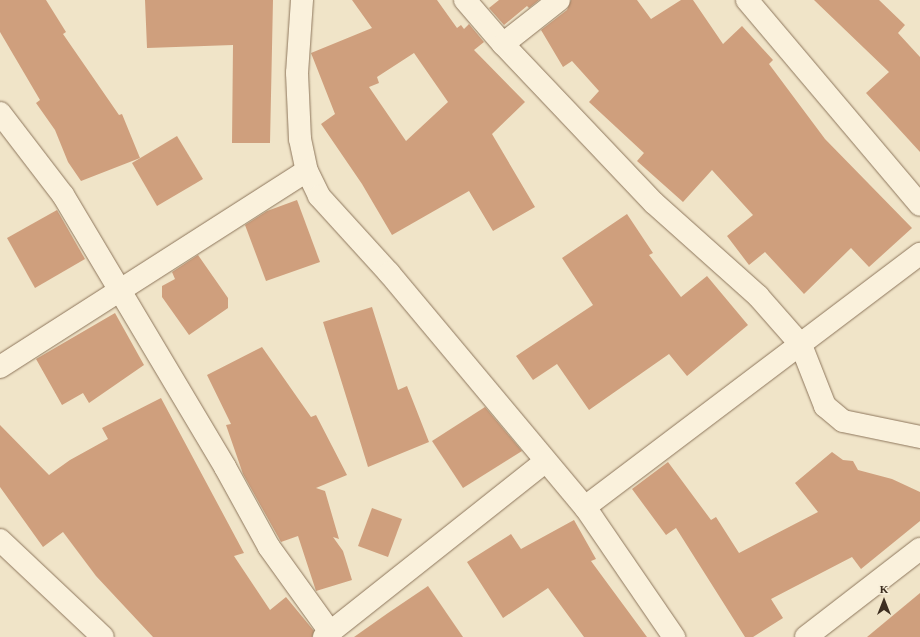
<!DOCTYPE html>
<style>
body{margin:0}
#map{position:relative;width:920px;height:637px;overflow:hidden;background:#f0e4c8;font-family:"Times New Roman",serif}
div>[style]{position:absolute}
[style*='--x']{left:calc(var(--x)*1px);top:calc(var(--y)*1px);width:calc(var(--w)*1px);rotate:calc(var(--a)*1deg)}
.building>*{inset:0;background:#cf9f7d}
.roads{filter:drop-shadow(0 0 1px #8d765c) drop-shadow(0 0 1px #8d765c)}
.minor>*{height:22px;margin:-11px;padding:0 11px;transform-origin:11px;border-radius:11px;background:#faf1dc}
.tertiary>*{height:22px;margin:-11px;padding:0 11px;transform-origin:11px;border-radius:11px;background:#faf1dc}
span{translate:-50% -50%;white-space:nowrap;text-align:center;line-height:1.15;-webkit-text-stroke:3.5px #f7eed8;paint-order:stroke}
.north{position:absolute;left:864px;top:581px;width:40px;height:40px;-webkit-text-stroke:3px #f7eed8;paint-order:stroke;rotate:0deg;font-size:11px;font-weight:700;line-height:16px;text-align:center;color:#3d2e20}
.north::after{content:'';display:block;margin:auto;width:14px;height:18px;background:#3d2e20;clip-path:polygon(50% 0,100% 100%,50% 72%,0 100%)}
</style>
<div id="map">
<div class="building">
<i style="clip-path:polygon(0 0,46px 0,66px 32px,63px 34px,119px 115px,122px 114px,140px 158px,81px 181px,68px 162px,55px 130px,36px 103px,40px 100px,0 32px)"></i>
<i style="clip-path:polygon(145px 0,273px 0,270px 143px,232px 143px,233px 45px,147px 48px)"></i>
<i style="clip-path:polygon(evenodd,352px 0,437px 0,457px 28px,461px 25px,464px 29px,469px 24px,484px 42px,474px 50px,525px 102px,492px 134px,535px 207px,493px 231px,469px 191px,392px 235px,362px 184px,321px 124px,335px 114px,311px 53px,372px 28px,352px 0,414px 53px,448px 102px,406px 141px,369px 87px,379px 83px,377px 77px,414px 53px)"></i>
<i style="clip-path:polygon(499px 0,539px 0,529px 8px,527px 6px,504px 25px,489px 8px)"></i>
<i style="clip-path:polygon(571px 0,637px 0,651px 19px,681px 0,693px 0,723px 44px,742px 26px,773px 60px,769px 64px,825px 139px,912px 228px,869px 267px,851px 248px,804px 294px,765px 252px,749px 265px,727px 236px,753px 215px,712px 170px,683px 202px,637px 161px,644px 153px,589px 102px,599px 91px,572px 61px,563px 67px,541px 30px,567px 10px)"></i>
<i style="clip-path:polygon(814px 0,879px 0,905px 25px,898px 33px,920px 57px,920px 152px,866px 93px,889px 72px)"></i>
<i style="clip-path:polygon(177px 136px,203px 179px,157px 206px,132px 163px)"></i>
<i style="clip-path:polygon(297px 200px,320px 262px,266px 281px,245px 225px,267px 211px)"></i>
<i style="clip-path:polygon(57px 210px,85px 259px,35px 288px,7px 238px)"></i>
<i style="clip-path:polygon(627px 214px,653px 253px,649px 255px,681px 297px,707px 276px,748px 325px,687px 376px,669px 354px,589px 410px,557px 364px,533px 380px,516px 356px,593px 305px,562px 258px)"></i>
<i style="clip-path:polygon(198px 255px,228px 298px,228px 308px,189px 335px,162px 297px,162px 286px,175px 279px,172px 272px)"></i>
<i style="clip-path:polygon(372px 307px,398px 390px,407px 386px,429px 442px,368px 467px,323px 322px)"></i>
<i style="clip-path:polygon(115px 313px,144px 365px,89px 403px,83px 393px,62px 405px,36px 359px)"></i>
<i style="clip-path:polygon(262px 347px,311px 417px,316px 415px,347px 475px,316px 488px,325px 491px,339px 539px,333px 537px,343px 551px,352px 580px,316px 591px,298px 536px,281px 542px,243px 474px,226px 425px,231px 424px,207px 375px)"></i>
<i style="clip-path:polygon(161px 398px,244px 553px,234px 556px,270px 610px,286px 597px,314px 631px,312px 637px,153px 637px,96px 576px,63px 532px,43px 547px,0 487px,0 425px,49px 475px,70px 460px,108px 439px,102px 428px)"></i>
<i style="clip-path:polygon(485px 407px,522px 451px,463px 488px,432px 441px)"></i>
<i style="clip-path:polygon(832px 452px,843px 460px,853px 461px,858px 470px,892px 479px,920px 492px,920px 521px,861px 569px,852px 557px,771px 599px,783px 618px,753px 637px,745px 637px,676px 528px,666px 535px,632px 489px,668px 462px,711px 520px,716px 517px,739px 553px,818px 512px,795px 483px)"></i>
<i style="clip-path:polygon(372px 508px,402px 519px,388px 557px,358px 546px)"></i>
<i style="clip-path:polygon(574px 520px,596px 559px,591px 561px,647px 637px,584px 637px,548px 588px,503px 618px,467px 562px,511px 534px,521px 549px)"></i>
<i style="clip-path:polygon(428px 586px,463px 637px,354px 637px,388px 613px)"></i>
<i style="clip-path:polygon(920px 593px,920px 637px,867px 637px)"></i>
</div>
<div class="roads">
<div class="minor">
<i style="--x:302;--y:0;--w:73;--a:93.9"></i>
<i style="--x:297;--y:73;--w:66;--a:87.4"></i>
<i style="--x:300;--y:139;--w:33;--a:78"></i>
<i style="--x:307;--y:171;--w:28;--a:64"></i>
<i style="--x:319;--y:196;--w:104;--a:47.7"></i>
<i style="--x:389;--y:273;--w:305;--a:50.1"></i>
<i style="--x:585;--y:507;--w:158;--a:55.6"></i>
<i style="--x:465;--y:0;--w:58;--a:49.2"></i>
<i style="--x:503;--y:44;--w:219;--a:46.5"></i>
<i style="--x:654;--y:203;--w:140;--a:41.8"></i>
<i style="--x:758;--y:296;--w:65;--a:48.7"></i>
<i style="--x:801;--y:345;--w:66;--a:68.5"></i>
<i style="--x:825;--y:406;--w:23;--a:40"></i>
<i style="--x:843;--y:421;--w:79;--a:11.7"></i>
<i style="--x:747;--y:0;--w:268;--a:49.8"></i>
<i style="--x:503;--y:44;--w:71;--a:-38.2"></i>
<i style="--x:0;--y:113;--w:103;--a:52.5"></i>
<i style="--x:63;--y:195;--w:317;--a:59.2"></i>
<i style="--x:225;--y:467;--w:91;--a:61.2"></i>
<i style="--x:269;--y:547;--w:105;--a:54.3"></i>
<i style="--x:0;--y:367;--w:364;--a:-32.6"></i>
<i style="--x:585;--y:507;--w:420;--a:-37.1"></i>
<i style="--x:0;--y:540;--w:141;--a:43.3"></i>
<i style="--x:324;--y:637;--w:283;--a:-38.4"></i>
</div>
<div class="tertiary">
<i style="--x:806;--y:637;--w:144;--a:-37.7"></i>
</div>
</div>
<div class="north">K</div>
</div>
